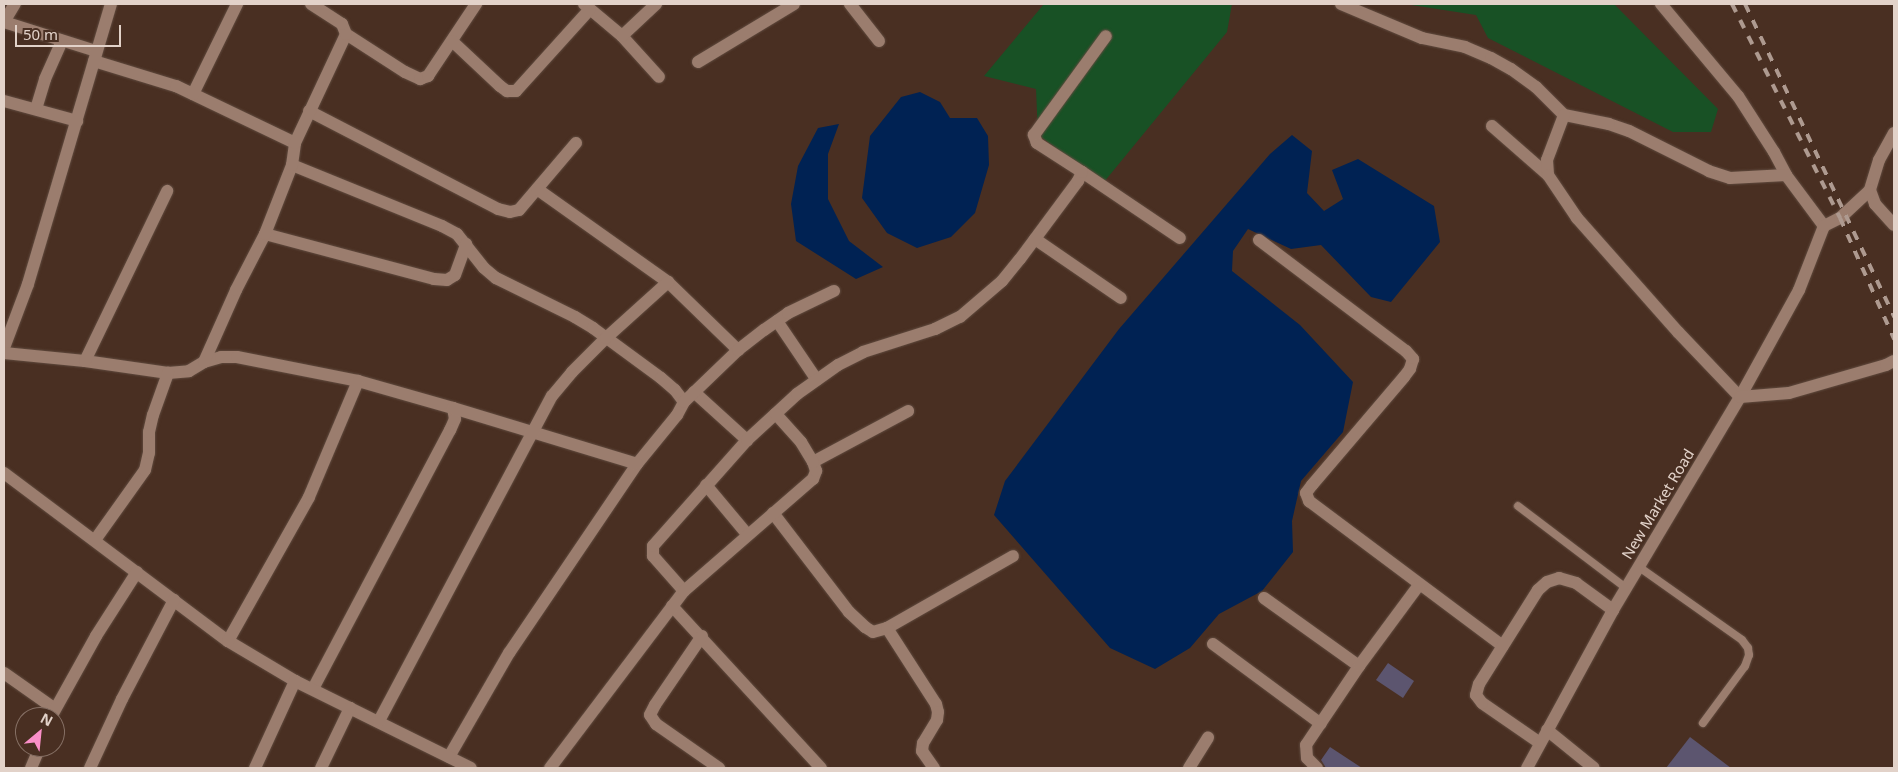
<!DOCTYPE html>
<style>
body{margin:0}
#map{position:relative;width:1898px;height:772px;overflow:hidden;background:#492f22;font-family:"Noto Sans",sans-serif}
div>[style]{position:absolute}
[style*='--x']{left:calc(var(--x)*1px);top:calc(var(--y)*1px);width:calc(var(--w)*1px);rotate:calc(var(--a)*1deg)}
.green>*{inset:0;background:#185125}
.water>*{inset:0;background:#002253}
.building>*{inset:0;background:#5c556f}
.roads{filter:drop-shadow(0 0 1px #604b3f) drop-shadow(0 0 1px #604b3f)}
.service>*{height:8px;margin:-4px;padding:0 4px;transform-origin:4px;border-radius:4px;background:#9b7d6e}
.minor>*{height:12px;margin:-6px;padding:0 6px;transform-origin:6px;border-radius:6px;background:#9b7d6e}
.tertiary>*{height:12px;margin:-6px;padding:0 6px;transform-origin:6px;border-radius:6px;background:#9b7d6e}
.rail>*{height:4px;margin-top:-2px;transform-origin:0;background:repeating-linear-gradient(90deg,#ae9a90 0 9px,transparent 0 18px)}
span{translate:-50% -50%;white-space:nowrap;text-align:center;line-height:1.15;-webkit-text-stroke:4px #492f22;paint-order:stroke}
.street-label{font-size:15px;color:#e2d2c9}
.frame{position:absolute;inset:0;border:5px solid #e2d2c9;pointer-events:none}
.north{position:absolute;left:15px;top:707px;width:50px;height:50px;box-sizing:border-box;background:#492f22;border:1px solid #867065;border-radius:50%;rotate:28deg;font-size:14px;font-weight:700;line-height:20px;text-align:center;color:#e2d2c9}
.north::after{content:'';display:block;margin:auto;width:18px;height:22px;background:#fa8fc8;clip-path:polygon(50% 0,100% 100%,50% 72%,0 100%)}
.scale{position:absolute;left:15px;top:25px;width:106px;height:22px;box-sizing:border-box;border:2px solid #e2d2c9;border-top:0;padding-left:6px;font-size:15px;line-height:18px;white-space:nowrap;color:#e2d2c9;-webkit-text-stroke:4px #492f22;paint-order:stroke}
</style>
<div id="map">
<div class="green">
<i style="clip-path:polygon(1044px 4px,1232px 4px,1227px 32px,1104px 182px,1038px 135px,1036px 89px,984px 76px)"></i>
<i style="clip-path:polygon(1405px 4px,1614px 4px,1718px 109px,1711px 132px,1673px 132px,1488px 38px,1476px 15px)"></i>
</div>
<div class="water">
<i style="clip-path:polygon(920px 92px,940px 102px,950px 118px,977px 118px,988px 136px,989px 165px,975px 213px,951px 237px,917px 248px,887px 233px,862px 198px,870px 136px,901px 97px)"></i>
<i style="clip-path:polygon(839px 124px,828px 154px,828px 199px,849px 241px,883px 267px,856px 279px,796px 241px,791px 204px,798px 166px,818px 128px)"></i>
<i style="clip-path:polygon(1292px 135px,1312px 151px,1307px 193px,1324px 211px,1343px 199px,1332px 170px,1358px 159px,1434px 206px,1440px 242px,1391px 302px,1371px 297px,1321px 245px,1291px 249px,1248px 229px,1233px 251px,1232px 271px,1300px 325px,1353px 382px,1343px 432px,1301px 481px,1292px 521px,1293px 552px,1262px 591px,1219px 614px,1190px 648px,1155px 669px,1110px 648px,994px 515px,1005px 481px,1119px 329px,1270px 154px)"></i>
</div>
<div class="building">
<i style="clip-path:polygon(1388px 663px,1414px 681px,1403px 698px,1376px 680px)"></i>
<i style="clip-path:polygon(1690px 737px,1731px 768px,1666px 768px)"></i>
<i style="clip-path:polygon(1330px 747px,1362px 768px,1326px 768px,1321px 760px)"></i>
</div>
<div class="roads">
<div class="service">
<i style="--x:1518;--y:506;--w:136;--a:37.2"></i>
<i style="--x:1639;--y:567;--w:126;--a:35.3"></i>
<i style="--x:1742;--y:640;--w:10;--a:53"></i>
<i style="--x:1748;--y:648;--w:7;--a:82"></i>
<i style="--x:1749;--y:655;--w:12;--a:110"></i>
<i style="--x:1745;--y:666;--w:71;--a:126.4"></i>
</div>
<div class="minor">
<i style="--x:584;--y:4;--w:50;--a:40.1"></i>
<i style="--x:622;--y:36;--w:55;--a:47.9"></i>
<i style="--x:850;--y:4;--w:47;--a:51.9"></i>
<i style="--x:1341;--y:4;--w:88;--a:22.8"></i>
<i style="--x:1422;--y:38;--w:44;--a:11.8"></i>
<i style="--x:1465;--y:47;--w:28;--a:23"></i>
<i style="--x:1491;--y:58;--w:23;--a:29"></i>
<i style="--x:1511;--y:69;--w:31;--a:36"></i>
<i style="--x:1536;--y:87;--w:40;--a:45"></i>
<i style="--x:1661;--y:4;--w:120;--a:50.1"></i>
<i style="--x:1738;--y:96;--w:67;--a:57.3"></i>
<i style="--x:1774;--y:152;--w:26;--a:62"></i>
<i style="--x:1786;--y:175;--w:64;--a:53.3"></i>
<i style="--x:4;--y:22;--w:96;--a:17.5"></i>
<i style="--x:4;--y:22;--w:21;--a:-59"></i>
<i style="--x:346;--y:34;--w:70;--a:32.8"></i>
<i style="--x:405;--y:72;--w:17;--a:25"></i>
<i style="--x:420;--y:79;--w:9;--a:-21"></i>
<i style="--x:428;--y:76;--w:87;--a:-56.3"></i>
<i style="--x:622;--y:36;--w:47;--a:-43.3"></i>
<i style="--x:452;--y:41;--w:66;--a:43.2"></i>
<i style="--x:500;--y:86;--w:9;--a:36"></i>
<i style="--x:507;--y:91;--w:9;--a:0"></i>
<i style="--x:516;--y:91;--w:110;--a:-47.9"></i>
<i style="--x:94;--y:61;--w:86;--a:17"></i>
<i style="--x:176;--y:86;--w:132;--a:25.6"></i>
<i style="--x:698;--y:62;--w:112;--a:-31.1"></i>
<i style="--x:193;--y:94;--w:100;--a:-63.9"></i>
<i style="--x:4;--y:101;--w:76;--a:15.3"></i>
<i style="--x:36;--y:109;--w:31;--a:-73"></i>
<i style="--x:45;--y:79;--w:42;--a:-65.9"></i>
<i style="--x:309;--y:111;--w:213;--a:27.4"></i>
<i style="--x:498;--y:209;--w:12;--a:14"></i>
<i style="--x:510;--y:212;--w:9;--a:-13"></i>
<i style="--x:519;--y:210;--w:88;--a:-49.6"></i>
<i style="--x:1492;--y:126;--w:74;--a:41.2"></i>
<i style="--x:1894;--y:133;--w:31;--a:119"></i>
<i style="--x:1879;--y:160;--w:31;--a:107"></i>
<i style="--x:1870;--y:190;--w:15;--a:70"></i>
<i style="--x:1875;--y:204;--w:28;--a:48"></i>
<i style="--x:292;--y:165;--w:162;--a:22.1"></i>
<i style="--x:442;--y:226;--w:17;--a:28"></i>
<i style="--x:457;--y:234;--w:43;--a:51.5"></i>
<i style="--x:484;--y:268;--w:16;--a:40"></i>
<i style="--x:496;--y:278;--w:88;--a:26.3"></i>
<i style="--x:575;--y:317;--w:21;--a:31"></i>
<i style="--x:593;--y:328;--w:84;--a:36.3"></i>
<i style="--x:661;--y:378;--w:18;--a:41"></i>
<i style="--x:675;--y:390;--w:15;--a:53"></i>
<i style="--x:684;--y:402;--w:15;--a:118"></i>
<i style="--x:677;--y:415;--w:63;--a:129.2"></i>
<i style="--x:637;--y:464;--w:228;--a:124.1"></i>
<i style="--x:509;--y:653;--w:120;--a:120"></i>
<i style="--x:1082;--y:172;--w:118;--a:34"></i>
<i style="--x:1786;--y:175;--w:56;--a:176.9"></i>
<i style="--x:1730;--y:178;--w:22;--a:-162"></i>
<i style="--x:1709;--y:171;--w:89;--a:-153.4"></i>
<i style="--x:1629;--y:131;--w:21;--a:-161"></i>
<i style="--x:1609;--y:124;--w:46;--a:-168.7"></i>
<i style="--x:1564;--y:115;--w:48;--a:110.7"></i>
<i style="--x:1547;--y:160;--w:15;--a:86"></i>
<i style="--x:1548;--y:175;--w:52;--a:56"></i>
<i style="--x:1577;--y:218;--w:152;--a:48.5"></i>
<i style="--x:1678;--y:332;--w:90;--a:46.4"></i>
<i style="--x:1740;--y:397;--w:122;--a:-61.1"></i>
<i style="--x:1799;--y:290;--w:69;--a:-68.7"></i>
<i style="--x:1824;--y:226;--w:18;--a:-27"></i>
<i style="--x:1840;--y:218;--w:41;--a:-43"></i>
<i style="--x:537;--y:189;--w:161;--a:35.4"></i>
<i style="--x:668;--y:282;--w:98;--a:44.2"></i>
<i style="--x:265;--y:234;--w:175;--a:14.9"></i>
<i style="--x:434;--y:279;--w:13;--a:4"></i>
<i style="--x:447;--y:280;--w:9;--a:-32"></i>
<i style="--x:455;--y:275;--w:33;--a:-70"></i>
<i style="--x:1035;--y:239;--w:104;--a:34.5"></i>
<i style="--x:1259;--y:240;--w:184;--a:37.1"></i>
<i style="--x:1406;--y:351;--w:11;--a:49"></i>
<i style="--x:1413;--y:359;--w:10;--a:107"></i>
<i style="--x:1410;--y:369;--w:10;--a:127"></i>
<i style="--x:1404;--y:377;--w:142;--a:130.4"></i>
<i style="--x:1312;--y:485;--w:10;--a:127"></i>
<i style="--x:1306;--y:493;--w:9;--a:69"></i>
<i style="--x:1309;--y:501;--w:242;--a:36.8"></i>
<i style="--x:777;--y:321;--w:71;--a:55.9"></i>
<i style="--x:4;--y:348;--w:68;--a:-69.4"></i>
<i style="--x:28;--y:284;--w:292;--a:-73.5"></i>
<i style="--x:4;--y:353;--w:81;--a:5.6"></i>
<i style="--x:85;--y:361;--w:84;--a:8.2"></i>
<i style="--x:168;--y:373;--w:21;--a:-5"></i>
<i style="--x:189;--y:371;--w:17;--a:-31"></i>
<i style="--x:204;--y:362;--w:18;--a:-16"></i>
<i style="--x:221;--y:357;--w:16;--a:0"></i>
<i style="--x:237;--y:357;--w:123;--a:11.2"></i>
<i style="--x:358;--y:381;--w:99;--a:15.9"></i>
<i style="--x:453;--y:408;--w:11;--a:80"></i>
<i style="--x:455;--y:419;--w:12;--a:114"></i>
<i style="--x:450;--y:430;--w:293;--a:117.9"></i>
<i style="--x:85;--y:361;--w:189;--a:-64.2"></i>
<i style="--x:204;--y:362;--w:79;--a:-66"></i>
<i style="--x:236;--y:290;--w:63;--a:-62.6"></i>
<i style="--x:265;--y:234;--w:74;--a:-68.6"></i>
<i style="--x:292;--y:165;--w:22;--a:-82"></i>
<i style="--x:295;--y:143;--w:120;--a:-64.9"></i>
<i style="--x:346;--y:34;--w:11;--a:-112"></i>
<i style="--x:342;--y:24;--w:37;--a:-147"></i>
<i style="--x:694;--y:392;--w:72;--a:42.2"></i>
<i style="--x:684;--y:402;--w:75;--a:-43.9"></i>
<i style="--x:738;--y:350;--w:33;--a:-38"></i>
<i style="--x:764;--y:330;--w:29;--a:-35"></i>
<i style="--x:788;--y:313;--w:51;--a:-25.6"></i>
<i style="--x:453;--y:408;--w:192;--a:16.9"></i>
<i style="--x:813;--y:462;--w:108;--a:-28.2"></i>
<i style="--x:4;--y:473;--w:280;--a:36.9"></i>
<i style="--x:228;--y:641;--w:78;--a:30.8"></i>
<i style="--x:295;--y:681;--w:196;--a:26.3"></i>
<i style="--x:706;--y:485;--w:64;--a:50.1"></i>
<i style="--x:773;--y:513;--w:125;--a:52.5"></i>
<i style="--x:849;--y:612;--w:22;--a:43"></i>
<i style="--x:865;--y:627;--w:9;--a:32"></i>
<i style="--x:873;--y:632;--w:15;--a:-16"></i>
<i style="--x:887;--y:628;--w:145;--a:-29.7"></i>
<i style="--x:95;--y:540;--w:86;--a:-54.5"></i>
<i style="--x:145;--y:470;--w:17;--a:-77"></i>
<i style="--x:149;--y:453;--w:21;--a:-90"></i>
<i style="--x:149;--y:432;--w:17;--a:-77"></i>
<i style="--x:153;--y:415;--w:45;--a:-70.3"></i>
<i style="--x:684;--y:591;--w:47;--a:-131.5"></i>
<i style="--x:653;--y:556;--w:10;--a:-90"></i>
<i style="--x:653;--y:546;--w:142;--a:-48.4"></i>
<i style="--x:747;--y:440;--w:68;--a:-42.6"></i>
<i style="--x:797;--y:394;--w:50;--a:-35.3"></i>
<i style="--x:838;--y:365;--w:28;--a:-27"></i>
<i style="--x:863;--y:352;--w:76;--a:-17.7"></i>
<i style="--x:935;--y:329;--w:28;--a:-26"></i>
<i style="--x:960;--y:317;--w:55;--a:-40.6"></i>
<i style="--x:1002;--y:281;--w:28;--a:-51"></i>
<i style="--x:1020;--y:259;--w:97;--a:-53.4"></i>
<i style="--x:1078;--y:181;--w:10;--a:-66"></i>
<i style="--x:1082;--y:172;--w:54;--a:-147.2"></i>
<i style="--x:1037;--y:143;--w:9;--a:-111"></i>
<i style="--x:1034;--y:135;--w:122;--a:-54"></i>
<i style="--x:1264;--y:598;--w:117;--a:35.6"></i>
<i style="--x:672;--y:606;--w:220;--a:47.4"></i>
<i style="--x:887;--y:628;--w:90;--a:57.2"></i>
<i style="--x:936;--y:704;--w:8;--a:76"></i>
<i style="--x:938;--y:712;--w:8;--a:97"></i>
<i style="--x:937;--y:720;--w:27;--a:121"></i>
<i style="--x:923;--y:743;--w:8;--a:97"></i>
<i style="--x:922;--y:751;--w:21;--a:55"></i>
<i style="--x:702;--y:636;--w:83;--a:124.3"></i>
<i style="--x:655;--y:705;--w:11;--a:117"></i>
<i style="--x:650;--y:715;--w:11;--a:56"></i>
<i style="--x:656;--y:724;--w:77;--a:34.9"></i>
<i style="--x:228;--y:641;--w:165;--a:-60.6"></i>
<i style="--x:309;--y:497;--w:126;--a:-67.1"></i>
<i style="--x:1213;--y:644;--w:134;--a:36.5"></i>
<i style="--x:4;--y:673;--w:62;--a:35.2"></i>
<i style="--x:51;--y:717;--w:93;--a:-60.9"></i>
<i style="--x:96;--y:636;--w:76;--a:-57.4"></i>
<i style="--x:379;--y:721;--w:368;--a:-62"></i>
<i style="--x:552;--y:396;--w:31;--a:-50"></i>
<i style="--x:572;--y:372;--w:48;--a:-45"></i>
<i style="--x:606;--y:338;--w:84;--a:-42.1"></i>
<i style="--x:1547;--y:730;--w:60;--a:39"></i>
<i style="--x:1540;--y:743;--w:70;--a:-145.4"></i>
<i style="--x:1482;--y:703;--w:10;--a:-127"></i>
<i style="--x:1476;--y:695;--w:11;--a:-75"></i>
<i style="--x:1479;--y:684;--w:111;--a:-57.9"></i>
<i style="--x:1538;--y:590;--w:12;--a:-42"></i>
<i style="--x:1547;--y:582;--w:13;--a:-18"></i>
<i style="--x:1559;--y:578;--w:18;--a:16"></i>
<i style="--x:1576;--y:583;--w:46;--a:36.1"></i>
<i style="--x:31;--y:768;--w:23;--a:-67"></i>
<i style="--x:90;--y:768;--w:76;--a:-65.1"></i>
<i style="--x:122;--y:699;--w:112;--a:-62.3"></i>
<i style="--x:255;--y:768;--w:96;--a:-65.3"></i>
<i style="--x:321;--y:768;--w:67;--a:-64.2"></i>
<i style="--x:550;--y:768;--w:222;--a:-52.9"></i>
<i style="--x:684;--y:591;--w:171;--a:-41"></i>
<i style="--x:813;--y:479;--w:9;--a:-69"></i>
<i style="--x:816;--y:471;--w:9;--a:-108"></i>
<i style="--x:813;--y:462;--w:23;--a:-121"></i>
<i style="--x:801;--y:442;--w:38;--a:-132"></i>
<i style="--x:1189;--y:768;--w:36;--a:-58"></i>
<i style="--x:1317;--y:768;--w:14;--a:-135"></i>
<i style="--x:1307;--y:758;--w:13;--a:-94"></i>
<i style="--x:1306;--y:745;--w:95;--a:-56.1"></i>
<i style="--x:1359;--y:666;--w:101;--a:-53.5"></i>
</div>
<div class="tertiary">
<i style="--x:1527;--y:768;--w:180;--a:-61.4"></i>
<i style="--x:1613;--y:610;--w:248;--a:-59.2"></i>
<i style="--x:1740;--y:397;--w:49;--a:-4.7"></i>
<i style="--x:1789;--y:393;--w:101;--a:-16.1"></i>
<i style="--x:1886;--y:365;--w:9;--a:-27"></i>
</div>
</div>
<div class="rail">
<i style="--x:1732;--y:4;--w:240;--a:63.2"></i>
<i style="--x:1840;--y:218;--w:133;--a:65.9"></i>
<i style="--x:1745;--y:4;--w:347;--a:64.5"></i>
</div>
<div class="street-label">
<span style="left:1658px;top:504px;rotate:-59deg">New Market Road</span>
</div>
<div class="frame"></div>
<div class="north">N</div>
<div class="scale">50 m</div>
</div>
